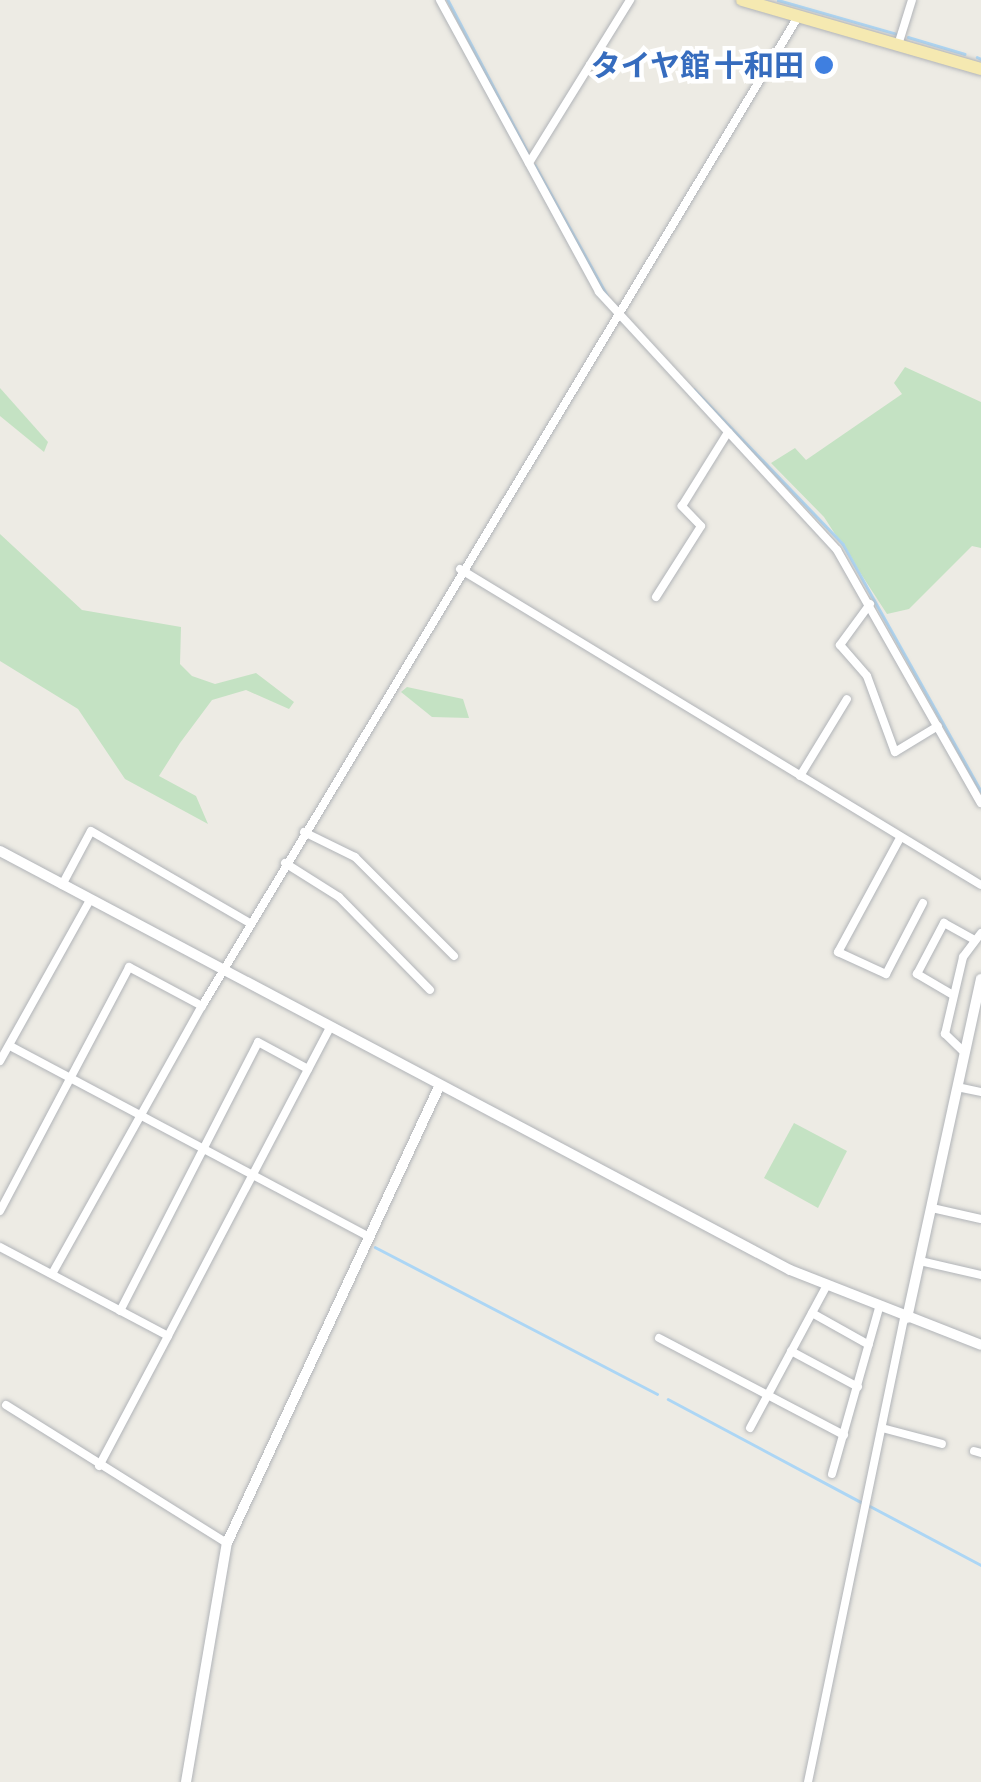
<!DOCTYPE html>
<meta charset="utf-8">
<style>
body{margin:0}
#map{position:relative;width:981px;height:1782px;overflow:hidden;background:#edebe4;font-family:"Asap Condensed","Noto Sans JP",sans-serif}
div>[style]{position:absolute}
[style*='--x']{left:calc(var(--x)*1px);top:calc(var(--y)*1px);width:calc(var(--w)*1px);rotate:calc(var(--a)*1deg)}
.green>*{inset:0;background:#c4e2c3}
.stream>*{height:2.5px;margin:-1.25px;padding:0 1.25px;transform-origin:1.25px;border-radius:1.25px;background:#acd6f5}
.roads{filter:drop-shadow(0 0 2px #b1b4b8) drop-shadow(0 0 2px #b1b4b8)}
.minor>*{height:8px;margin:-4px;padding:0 4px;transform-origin:4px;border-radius:4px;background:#fff}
.tertiary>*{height:10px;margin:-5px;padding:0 5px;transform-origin:5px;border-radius:5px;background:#fff}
.primary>*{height:12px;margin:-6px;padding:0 6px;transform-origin:6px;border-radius:6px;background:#f5e9b1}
.dots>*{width:28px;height:28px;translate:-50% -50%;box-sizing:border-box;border:5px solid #fff;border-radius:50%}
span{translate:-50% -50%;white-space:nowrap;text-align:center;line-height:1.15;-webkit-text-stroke:9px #fff;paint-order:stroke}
.shop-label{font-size:30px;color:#366cbe;font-weight:700}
.right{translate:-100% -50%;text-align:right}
</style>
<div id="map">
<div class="green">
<i style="clip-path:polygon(905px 367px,981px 402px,981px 548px,972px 546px,909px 609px,887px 614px,824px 517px,771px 463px,795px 448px,806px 460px,902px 394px,894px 383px)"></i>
<i style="clip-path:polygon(0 388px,48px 442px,44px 452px,0 416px)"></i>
<i style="clip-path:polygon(0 534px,82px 610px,181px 627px,180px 664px,192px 676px,215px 684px,256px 673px,294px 702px,289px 709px,246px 690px,212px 700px,180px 743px,159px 776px,196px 796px,208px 824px,125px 779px,78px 709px,0 661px)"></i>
<i style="clip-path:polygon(407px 687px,463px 699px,469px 718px,432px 717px,401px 692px)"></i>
<i style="clip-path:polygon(794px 1123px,847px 1151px,818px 1208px,764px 1178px)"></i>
</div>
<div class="stream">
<i style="--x:448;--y:0;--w:174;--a:62.3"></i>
<i style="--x:778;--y:0;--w:124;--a:15.9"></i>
<i style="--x:908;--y:37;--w:59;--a:16.6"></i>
<i style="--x:977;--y:57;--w:4;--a:27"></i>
<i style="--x:535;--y:165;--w:149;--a:61"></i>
<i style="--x:694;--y:389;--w:215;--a:46.1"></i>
<i style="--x:843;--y:544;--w:283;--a:60.8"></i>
<i style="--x:375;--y:1247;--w:318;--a:27.5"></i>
<i style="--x:668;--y:1399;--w:219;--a:28.1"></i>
<i style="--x:870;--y:1506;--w:126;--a:28"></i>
</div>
<div class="roads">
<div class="minor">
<i style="--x:440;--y:0;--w:332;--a:61.4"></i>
<i style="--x:599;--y:292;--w:351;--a:47.3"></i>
<i style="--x:837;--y:550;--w:291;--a:60.4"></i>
<i style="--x:898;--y:45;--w:47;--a:-72.7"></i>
<i style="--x:529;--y:163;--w:192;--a:-58.2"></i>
<i style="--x:460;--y:569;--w:609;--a:31.24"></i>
<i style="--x:656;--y:597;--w:84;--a:-57.6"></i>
<i style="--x:701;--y:526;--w:28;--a:-134"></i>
<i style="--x:682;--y:506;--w:87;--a:-58.1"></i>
<i style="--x:870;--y:604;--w:51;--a:126.2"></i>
<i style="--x:840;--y:645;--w:41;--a:48.9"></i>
<i style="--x:867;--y:676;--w:81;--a:69.8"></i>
<i style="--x:895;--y:752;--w:50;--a:-31.2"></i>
<i style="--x:800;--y:776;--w:90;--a:-58.6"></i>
<i style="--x:304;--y:832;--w:57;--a:26.1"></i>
<i style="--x:355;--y:857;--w:140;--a:45"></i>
<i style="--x:900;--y:838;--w:130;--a:118.5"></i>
<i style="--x:838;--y:952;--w:53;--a:24.6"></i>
<i style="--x:886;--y:974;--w:80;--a:-62.5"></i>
<i style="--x:285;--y:863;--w:64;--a:32.2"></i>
<i style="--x:339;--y:897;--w:130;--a:45.6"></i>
<i style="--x:62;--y:885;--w:61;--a:-61.8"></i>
<i style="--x:91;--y:831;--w:181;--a:30.1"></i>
<i style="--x:953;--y:995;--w:42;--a:-149.7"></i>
<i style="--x:917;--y:974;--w:58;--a:-62.1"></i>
<i style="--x:944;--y:923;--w:35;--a:29"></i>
<i style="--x:12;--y:1047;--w:403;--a:28"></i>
<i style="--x:965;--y:1053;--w:28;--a:-136"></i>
<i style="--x:945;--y:1034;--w:79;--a:-76.8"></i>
<i style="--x:963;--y:957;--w:30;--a:-53"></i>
<i style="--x:0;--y:1061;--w:184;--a:-60.8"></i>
<i style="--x:957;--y:1087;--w:25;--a:12"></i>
<i style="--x:932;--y:1208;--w:50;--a:12.7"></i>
<i style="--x:0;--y:1211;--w:276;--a:-62.1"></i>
<i style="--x:129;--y:967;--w:83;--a:28.1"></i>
<i style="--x:202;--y:1006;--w:1155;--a:-58.93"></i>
<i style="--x:0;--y:1247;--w:190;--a:27.9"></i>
<i style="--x:168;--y:1336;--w:347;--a:-62.3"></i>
<i style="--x:920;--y:1261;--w:63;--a:12.9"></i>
<i style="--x:52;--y:1274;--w:307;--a:-60.8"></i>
<i style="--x:120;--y:1311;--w:302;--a:-62.8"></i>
<i style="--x:258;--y:1042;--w:57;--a:28.4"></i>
<i style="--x:812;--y:1313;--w:65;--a:29.3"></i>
<i style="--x:659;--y:1338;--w:209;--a:27.7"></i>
<i style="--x:791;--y:1351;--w:76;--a:28.2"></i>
<i style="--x:6;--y:1405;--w:261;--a:32"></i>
<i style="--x:750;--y:1428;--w:160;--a:-61.7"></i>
<i style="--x:882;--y:1428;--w:62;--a:14.9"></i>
<i style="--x:974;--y:1451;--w:7;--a:16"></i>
<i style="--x:99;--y:1466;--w:147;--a:-62"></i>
<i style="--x:832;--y:1474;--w:173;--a:-74.2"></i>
<i style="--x:808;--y:1782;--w:475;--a:-78.3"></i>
</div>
<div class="tertiary">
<i style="--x:0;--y:851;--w:894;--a:27.94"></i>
<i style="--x:790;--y:1270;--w:205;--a:21.4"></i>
<i style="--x:907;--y:1318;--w:347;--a:-77.7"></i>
<i style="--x:186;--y:1782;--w:242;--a:-80.3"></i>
<i style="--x:227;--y:1543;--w:503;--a:-65.07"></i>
</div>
<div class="primary">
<i style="--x:742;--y:0;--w:249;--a:16.1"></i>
</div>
</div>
<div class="dots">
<i style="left:824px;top:65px;background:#3f7fe0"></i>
</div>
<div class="shop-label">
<span class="right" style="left:804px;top:65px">タイヤ館 十和田</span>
</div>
</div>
